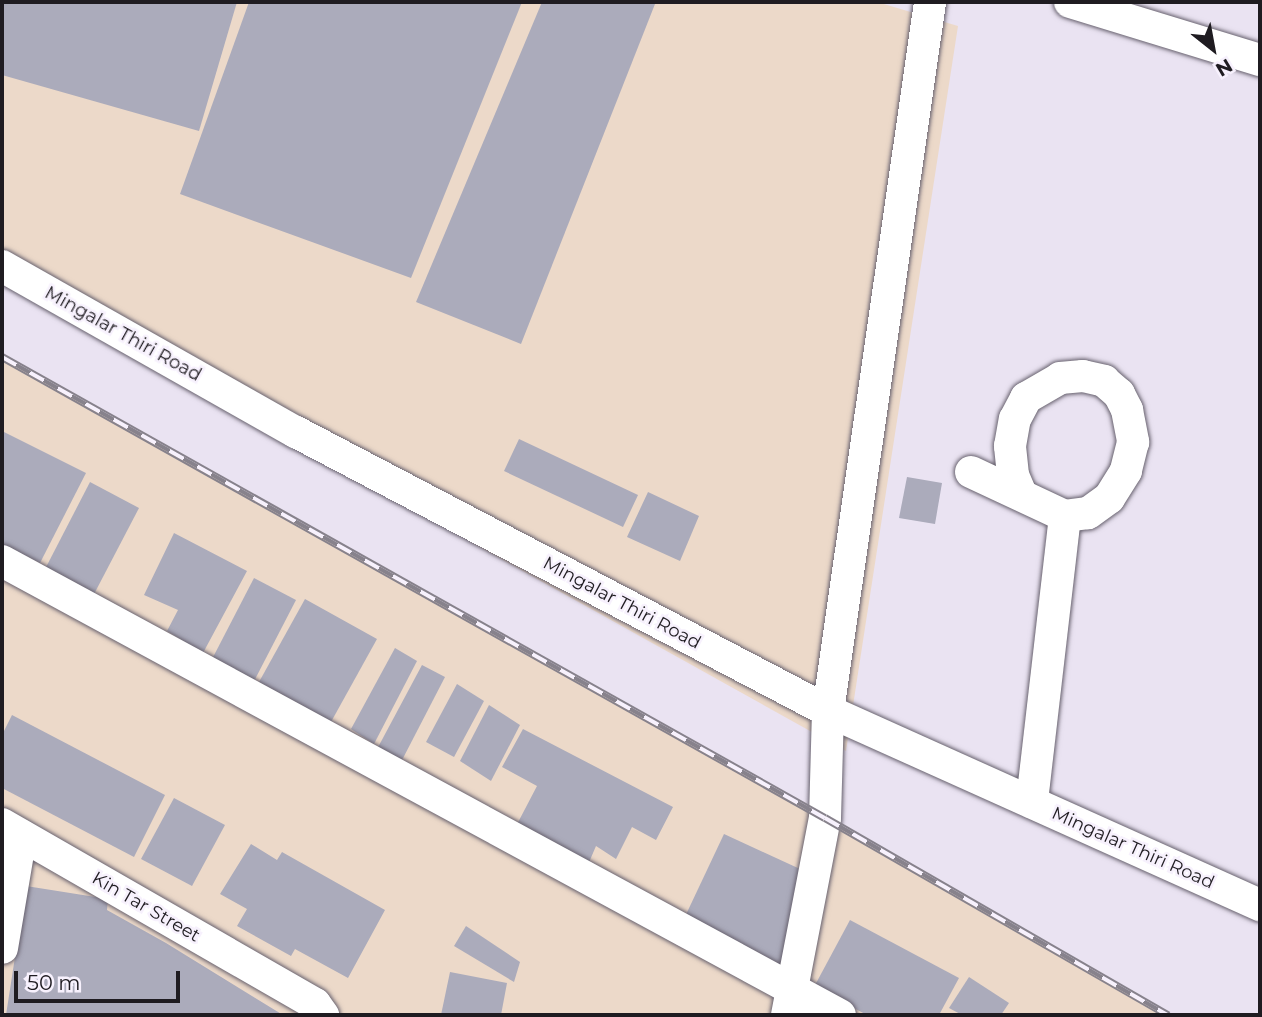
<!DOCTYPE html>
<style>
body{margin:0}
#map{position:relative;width:1262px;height:1017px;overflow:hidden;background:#eae3f2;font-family:Montserrat,sans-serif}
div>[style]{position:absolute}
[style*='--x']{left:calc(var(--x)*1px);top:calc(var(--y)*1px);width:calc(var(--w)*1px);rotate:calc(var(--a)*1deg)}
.industrial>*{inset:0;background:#ecd9c9}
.building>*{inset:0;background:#ababbb}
.roads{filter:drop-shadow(0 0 2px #67616e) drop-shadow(0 0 2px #67616e)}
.minor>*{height:32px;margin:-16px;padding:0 16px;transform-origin:16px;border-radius:16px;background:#fff}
.rail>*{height:8px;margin-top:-4px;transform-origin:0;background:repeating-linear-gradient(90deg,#f7f1fd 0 16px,#87828c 0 32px);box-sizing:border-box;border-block:2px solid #87828c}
span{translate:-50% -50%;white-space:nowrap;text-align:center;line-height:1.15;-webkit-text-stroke:5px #f7f1fd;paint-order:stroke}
.street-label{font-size:18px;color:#1f1c21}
.frame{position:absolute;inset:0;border:4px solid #1f1c21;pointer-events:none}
.north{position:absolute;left:1178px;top:14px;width:70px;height:70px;-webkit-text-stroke:5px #f7f1fd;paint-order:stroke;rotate:149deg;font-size:19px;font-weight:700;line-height:28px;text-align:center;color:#1f1c21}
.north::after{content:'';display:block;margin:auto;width:24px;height:32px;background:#1f1c21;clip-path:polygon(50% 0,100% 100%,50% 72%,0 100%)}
.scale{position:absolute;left:14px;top:971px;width:166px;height:32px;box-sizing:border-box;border:4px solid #1f1c21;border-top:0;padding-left:9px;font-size:21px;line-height:24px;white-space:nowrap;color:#1f1c21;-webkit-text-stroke:5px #f7f1fd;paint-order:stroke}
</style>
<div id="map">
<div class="industrial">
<i style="clip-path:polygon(2px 2px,877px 2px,958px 26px,846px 751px,2px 281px)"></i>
<i style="clip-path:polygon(2px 357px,596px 690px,1168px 1015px,840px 1015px,791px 990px,789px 1015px,2px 1015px)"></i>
</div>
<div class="building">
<i style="clip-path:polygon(4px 2px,237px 2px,199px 131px,2px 75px)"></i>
<i style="clip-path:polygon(249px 2px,522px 2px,411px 278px,180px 194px)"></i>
<i style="clip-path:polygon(542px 2px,649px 2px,655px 4px,521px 344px,416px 302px)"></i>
<i style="clip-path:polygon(2px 431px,86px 473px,40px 563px,2px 544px)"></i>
<i style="clip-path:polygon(519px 439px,638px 495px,623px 527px,504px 471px)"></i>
<i style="clip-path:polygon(907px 477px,942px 483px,935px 524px,899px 518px)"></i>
<i style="clip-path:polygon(90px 482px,139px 508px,92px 598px,43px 573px)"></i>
<i style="clip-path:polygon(648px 492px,699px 516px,680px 561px,627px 537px)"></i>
<i style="clip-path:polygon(174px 533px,247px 571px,203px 653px,167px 631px,178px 610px,144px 595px)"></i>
<i style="clip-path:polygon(254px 578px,296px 600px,252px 685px,210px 663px)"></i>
<i style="clip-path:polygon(305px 599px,377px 639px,326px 731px,254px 691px)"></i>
<i style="clip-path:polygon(395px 648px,417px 661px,374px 744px,351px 729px)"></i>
<i style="clip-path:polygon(422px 665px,445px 677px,400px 764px,376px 751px)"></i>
<i style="clip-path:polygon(457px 684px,484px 701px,454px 757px,426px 742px)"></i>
<i style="clip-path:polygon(489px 705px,520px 725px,491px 781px,460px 761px)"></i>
<i style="clip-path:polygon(12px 715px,165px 795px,134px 857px,2px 788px,2px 735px)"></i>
<i style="clip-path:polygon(523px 729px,673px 807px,656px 840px,632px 827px,616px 859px,596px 846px,587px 867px,514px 830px,537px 786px,502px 767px)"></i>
<i style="clip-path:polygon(174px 798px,225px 825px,192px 886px,141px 859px)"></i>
<i style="clip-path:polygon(724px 834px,800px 869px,782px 980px,682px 923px)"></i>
<i style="clip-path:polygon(251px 844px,277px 860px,282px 852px,385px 910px,348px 978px,295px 949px,291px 956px,237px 926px,247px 909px,220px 894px)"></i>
<i style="clip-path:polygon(26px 886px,108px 899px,107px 910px,166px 943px,283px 1015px,6px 1015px)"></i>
<i style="clip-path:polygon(850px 920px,959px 978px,939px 1015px,867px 1015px,814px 987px)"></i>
<i style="clip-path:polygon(466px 926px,520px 962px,514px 982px,454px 946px)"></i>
<i style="clip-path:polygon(450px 972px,507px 983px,501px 1015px,441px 1015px)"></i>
<i style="clip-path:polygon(969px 977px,1009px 1003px,1001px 1015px,962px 1015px,949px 1008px)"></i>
</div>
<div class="roads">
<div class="minor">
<i style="--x:1070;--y:2;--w:199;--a:17"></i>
<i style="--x:2;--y:266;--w:338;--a:29.5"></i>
<i style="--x:296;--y:432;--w:601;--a:27.67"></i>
<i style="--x:828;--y:711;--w:474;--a:24.2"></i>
<i style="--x:971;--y:472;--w:104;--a:25.1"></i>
<i style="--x:1021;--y:494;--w:21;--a:-113"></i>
<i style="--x:1013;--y:475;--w:29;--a:-96"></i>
<i style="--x:1010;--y:446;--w:27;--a:-80"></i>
<i style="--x:1015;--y:419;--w:24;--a:-62"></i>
<i style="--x:1026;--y:398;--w:39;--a:-30"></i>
<i style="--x:1060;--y:378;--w:23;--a:-5"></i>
<i style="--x:1083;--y:376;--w:22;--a:13"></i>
<i style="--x:1104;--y:381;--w:20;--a:41"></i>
<i style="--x:1119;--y:394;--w:18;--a:63"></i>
<i style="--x:1127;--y:410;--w:33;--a:79"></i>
<i style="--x:1133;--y:442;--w:30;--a:104"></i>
<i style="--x:1126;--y:471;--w:32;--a:122"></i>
<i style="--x:1109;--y:498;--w:26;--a:144"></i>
<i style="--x:1088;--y:513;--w:23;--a:173"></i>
<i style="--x:1065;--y:516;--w:288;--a:96.6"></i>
<i style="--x:2;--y:561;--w:953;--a:28.45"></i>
<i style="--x:2;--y:824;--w:361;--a:29.9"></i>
<i style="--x:315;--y:1004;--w:14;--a:54"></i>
<i style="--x:2;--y:948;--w:114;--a:-80.4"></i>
<i style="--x:787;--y:1015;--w:201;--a:-79.1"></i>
<i style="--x:825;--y:818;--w:107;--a:-88.4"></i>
<i style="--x:828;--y:711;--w:716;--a:-81.81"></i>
</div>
</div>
<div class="rail">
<i style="--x:2;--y:357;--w:943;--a:29.26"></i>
<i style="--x:825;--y:818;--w:396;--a:29.9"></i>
</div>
<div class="street-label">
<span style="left:123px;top:334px;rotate:29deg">Mingalar Thiri Road</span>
<span style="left:622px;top:603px;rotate:28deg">Mingalar Thiri Road</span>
<span style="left:1133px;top:848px;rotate:24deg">Mingalar Thiri Road</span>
<span style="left:146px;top:907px;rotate:30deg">Kin Tar Street</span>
</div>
<div class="frame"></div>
<div class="north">N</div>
<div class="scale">50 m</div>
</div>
